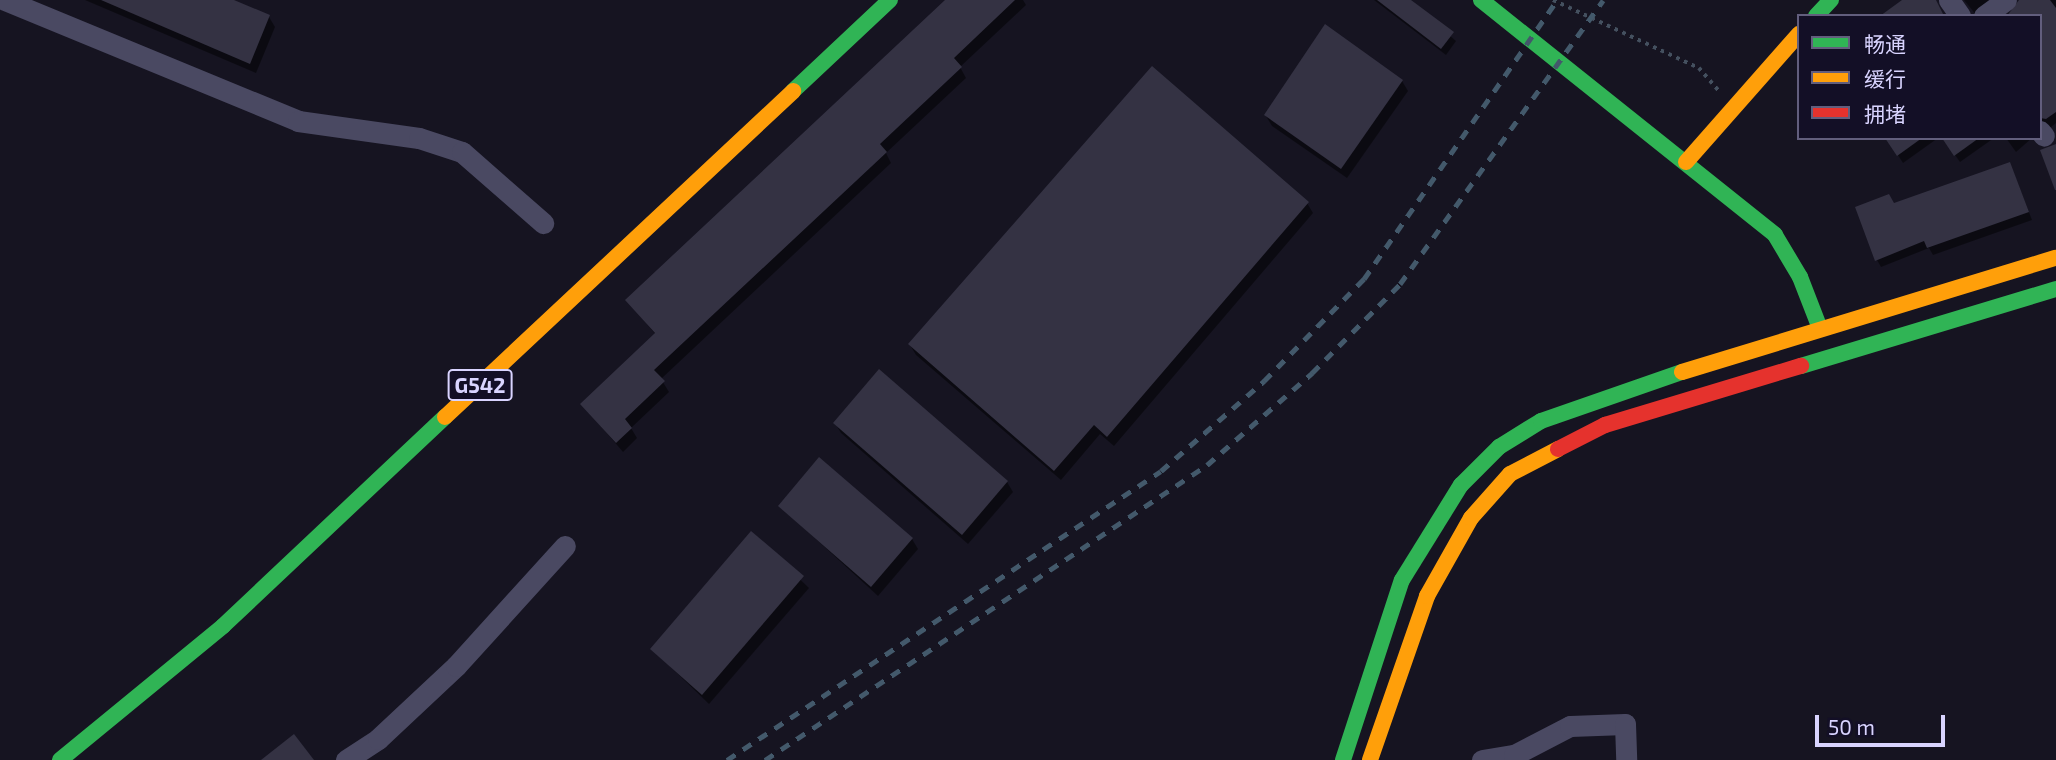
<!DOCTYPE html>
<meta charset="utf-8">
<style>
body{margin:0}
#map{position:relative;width:2056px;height:760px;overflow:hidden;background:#161421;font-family:"Exo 2","Noto Sans SC",sans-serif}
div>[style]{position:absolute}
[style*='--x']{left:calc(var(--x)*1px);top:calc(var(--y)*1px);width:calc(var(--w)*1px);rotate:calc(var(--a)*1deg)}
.shadow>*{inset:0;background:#0007}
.building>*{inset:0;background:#343243}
.path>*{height:3.5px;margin-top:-1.75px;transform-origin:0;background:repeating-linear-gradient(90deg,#44505f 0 3.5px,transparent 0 8.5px)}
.street>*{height:21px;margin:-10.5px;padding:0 10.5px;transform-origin:10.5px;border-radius:10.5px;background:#4a4962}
.fast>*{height:16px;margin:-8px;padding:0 8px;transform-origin:8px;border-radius:8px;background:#30b455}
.slow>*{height:16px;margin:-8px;padding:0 8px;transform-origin:8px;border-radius:8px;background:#ff9f0a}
.jam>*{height:16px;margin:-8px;padding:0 8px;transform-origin:8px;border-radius:8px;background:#e5322d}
.rail>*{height:5px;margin-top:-2.5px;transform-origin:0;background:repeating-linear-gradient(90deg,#43596b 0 10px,transparent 0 19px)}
span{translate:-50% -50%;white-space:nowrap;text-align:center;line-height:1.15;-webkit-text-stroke:6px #130f26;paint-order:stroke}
.shield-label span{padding:2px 5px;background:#130f26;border:2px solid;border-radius:5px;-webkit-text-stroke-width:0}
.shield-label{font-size:21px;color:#d9d4ff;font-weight:700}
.legend{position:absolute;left:1797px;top:14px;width:245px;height:126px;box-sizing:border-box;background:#130f26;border:2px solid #625e7d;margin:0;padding:9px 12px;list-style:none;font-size:21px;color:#d9d4ff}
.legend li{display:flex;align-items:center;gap:14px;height:35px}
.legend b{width:35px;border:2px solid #625e7d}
.scale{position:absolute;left:1815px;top:715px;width:130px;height:32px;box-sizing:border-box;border:4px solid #d9d4ff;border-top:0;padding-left:9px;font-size:21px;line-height:24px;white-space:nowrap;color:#d9d4ff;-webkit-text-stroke:5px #130f26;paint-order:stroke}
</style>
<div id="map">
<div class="shadow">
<i style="clip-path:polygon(85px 0,230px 0,269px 17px,275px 27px,256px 73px)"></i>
<i style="clip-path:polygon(948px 0,1023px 0,1026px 5px,960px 67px,966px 78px,886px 153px,891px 163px,661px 379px,669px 392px,631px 428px,637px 438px,623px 452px,582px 404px,656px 335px,627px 300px)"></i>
<i style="clip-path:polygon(1374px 0,1408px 0,1456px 41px,1446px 55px)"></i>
<i style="clip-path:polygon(1964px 0,2001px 0,1977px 16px)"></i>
<i style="clip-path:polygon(2020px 0,2056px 0,2056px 123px,2051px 127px,2040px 128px,2040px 16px)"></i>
<i style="clip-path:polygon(1402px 81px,1408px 91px,1347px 178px,1272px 126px,1266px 116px)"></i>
<i style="clip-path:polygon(1887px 138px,1938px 138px,1903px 163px)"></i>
<i style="clip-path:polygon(1943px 138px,1994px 138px,1960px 162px)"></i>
<i style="clip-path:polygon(2006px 138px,2032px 138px,2016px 152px)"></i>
<i style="clip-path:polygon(2013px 171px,2032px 220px,1933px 255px,1929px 248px,1881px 267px,1877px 260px,1893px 205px)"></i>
<i style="clip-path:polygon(1307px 203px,1313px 213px,1114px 446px,1100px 434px,1061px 480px,916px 355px,910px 345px)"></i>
<i style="clip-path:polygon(835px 423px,1007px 482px,1013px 492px,968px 544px,841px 433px)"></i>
<i style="clip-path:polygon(780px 506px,912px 539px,918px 549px,878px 596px)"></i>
<i style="clip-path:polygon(752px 533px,809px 588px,709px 704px,652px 649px)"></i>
</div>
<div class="building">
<i style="clip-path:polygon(101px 0,234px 0,270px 15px,250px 64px)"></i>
<i style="clip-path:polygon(945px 0,1015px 0,954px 58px,962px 67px,880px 144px,887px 152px,654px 370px,665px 381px,625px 419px,632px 428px,616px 443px,580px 404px,655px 333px,625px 300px)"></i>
<i style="clip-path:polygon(1377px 0,1411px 0,1454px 32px,1441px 49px)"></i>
<i style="clip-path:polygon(1902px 0,1936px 0,1944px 16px,1880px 16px)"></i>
<i style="clip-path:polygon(2019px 0,2050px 0,2056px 8px,2056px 112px,2046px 119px,2040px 118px,2040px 16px,2007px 16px)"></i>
<i style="clip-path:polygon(1325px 24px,1403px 80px,1341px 169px,1264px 115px)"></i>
<i style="clip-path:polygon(1152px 66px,1309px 202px,1107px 437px,1094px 425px,1054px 471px,908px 344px)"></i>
<i style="clip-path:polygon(1885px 138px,1922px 138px,1897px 156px)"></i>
<i style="clip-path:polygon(1942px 138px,1979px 138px,1954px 156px)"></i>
<i style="clip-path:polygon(2056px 144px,2056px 190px,2055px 190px,2040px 150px)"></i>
<i style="clip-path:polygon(2010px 162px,2029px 212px,1927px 248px,1924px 241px,1875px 261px,1855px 207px,1889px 194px,1894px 203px)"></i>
<i style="clip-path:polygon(879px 369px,1008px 481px,962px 535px,833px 423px)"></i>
<i style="clip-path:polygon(819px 457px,913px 538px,871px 587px,778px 506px)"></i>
<i style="clip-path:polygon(751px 531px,804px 576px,702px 695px,650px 649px)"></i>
<i style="clip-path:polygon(294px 734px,314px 760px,261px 760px)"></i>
</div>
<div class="path">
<i style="--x:1553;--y:0;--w:161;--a:25"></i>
<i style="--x:1699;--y:68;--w:30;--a:49"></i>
</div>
<div class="street">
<i style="--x:5;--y:0;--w:317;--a:22.4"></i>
<i style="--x:298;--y:121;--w:122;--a:8"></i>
<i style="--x:419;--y:138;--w:45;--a:18"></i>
<i style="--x:462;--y:152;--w:108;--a:41.2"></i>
<i style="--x:1949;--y:0;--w:19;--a:55"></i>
<i style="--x:1984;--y:16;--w:27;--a:-36"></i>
<i style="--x:2040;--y:131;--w:6;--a:51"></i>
<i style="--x:346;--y:760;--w:38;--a:-33"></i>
<i style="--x:378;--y:739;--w:107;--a:-43.1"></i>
<i style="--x:456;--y:666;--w:162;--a:-47.8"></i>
<i style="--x:1482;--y:760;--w:32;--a:-9"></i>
<i style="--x:1514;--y:755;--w:63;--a:-27.4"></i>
<i style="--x:1570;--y:726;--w:55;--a:-2.1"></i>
<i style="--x:1625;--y:724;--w:36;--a:88"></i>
</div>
<div class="fast">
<i style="--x:1481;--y:0;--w:376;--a:38.6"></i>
<i style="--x:1775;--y:235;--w:49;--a:59.2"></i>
<i style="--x:1800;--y:277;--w:53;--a:68.8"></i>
<i style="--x:1816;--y:16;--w:22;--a:-47"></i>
<i style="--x:793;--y:91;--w:133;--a:-43.2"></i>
<i style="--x:1801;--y:366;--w:266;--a:-16.8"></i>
<i style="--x:60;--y:760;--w:211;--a:-39.4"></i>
<i style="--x:223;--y:626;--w:305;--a:-43.3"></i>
<i style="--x:1343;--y:760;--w:189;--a:-71.9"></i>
<i style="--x:1402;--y:580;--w:112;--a:-58.2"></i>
<i style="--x:1461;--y:485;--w:54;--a:-45"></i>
<i style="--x:1499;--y:447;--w:49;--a:-31.8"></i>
<i style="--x:1541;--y:421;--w:149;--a:-19.2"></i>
</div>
<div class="slow">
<i style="--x:1686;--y:162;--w:171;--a:-48.6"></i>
<i style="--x:1682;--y:372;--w:391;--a:-17"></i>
<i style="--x:445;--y:417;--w:477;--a:-43.1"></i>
<i style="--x:1370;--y:760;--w:174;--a:-70.8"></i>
<i style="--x:1427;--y:596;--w:90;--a:-60.6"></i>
<i style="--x:1471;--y:518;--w:59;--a:-48.4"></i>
<i style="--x:1510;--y:474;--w:54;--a:-27.5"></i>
</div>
<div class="jam">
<i style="--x:1558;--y:449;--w:53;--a:-27.1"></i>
<i style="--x:1605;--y:425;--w:205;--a:-16.8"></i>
</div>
<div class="rail">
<i style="--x:727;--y:760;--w:521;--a:-33.66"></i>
<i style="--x:1161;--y:471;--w:137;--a:-41.1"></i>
<i style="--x:1264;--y:381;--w:143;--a:-45.6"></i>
<i style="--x:1364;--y:279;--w:339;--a:-55.3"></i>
<i style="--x:765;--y:760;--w:531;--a:-33.72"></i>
<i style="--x:1207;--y:465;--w:140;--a:-41.2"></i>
<i style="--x:1312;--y:373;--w:125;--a:-45.3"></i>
<i style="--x:1400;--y:284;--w:349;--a:-54.4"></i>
</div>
<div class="shield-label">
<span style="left:480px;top:385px">G542</span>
</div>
<ul class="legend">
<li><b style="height:9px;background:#30b455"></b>畅通</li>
<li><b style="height:9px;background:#ff9f0a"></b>缓行</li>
<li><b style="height:9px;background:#e5322d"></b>拥堵</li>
</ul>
<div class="scale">50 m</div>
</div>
